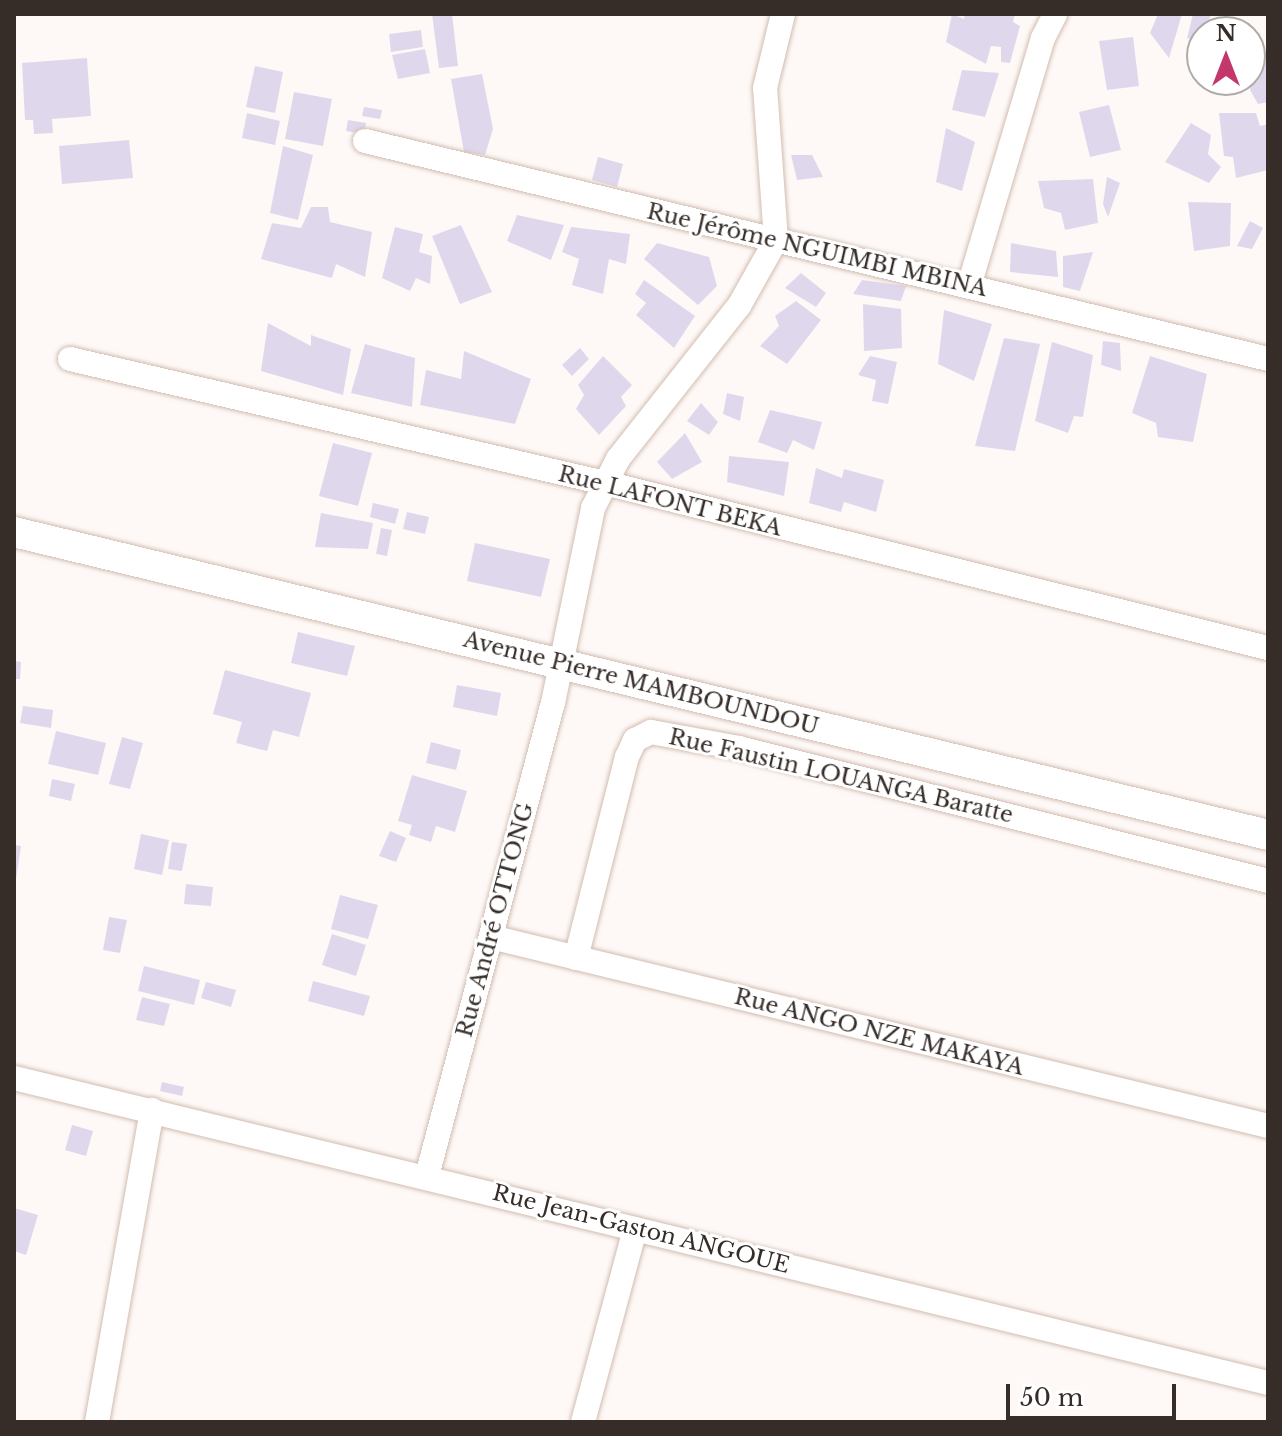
<!DOCTYPE html>
<meta charset="utf-8">
<style>
body{margin:0}
#map{position:relative;width:1282px;height:1436px;overflow:hidden;background:#fef9f7;font-family:"Libre Baskerville",serif}
div>[style]{position:absolute}
[style*='--x']{left:calc(var(--x)*1px);top:calc(var(--y)*1px);width:calc(var(--w)*1px);rotate:calc(var(--a)*1deg)}
.building>*{inset:0;background:#dfd8ed}
.roads{filter:drop-shadow(0 0 2px #d2bcaf) drop-shadow(0 0 2px #d2bcaf)}
.minor>*{height:24px;margin:-12px;padding:0 12px;transform-origin:12px;border-radius:12px;background:#fff}
.tertiary>*{height:30px;margin:-15px;padding:0 15px;transform-origin:15px;border-radius:15px;background:#fff}
span{translate:-50% -50%;white-space:nowrap;text-align:center;line-height:1.15;-webkit-text-stroke:6px #fff;paint-order:stroke}
.street-label{font-size:22px;color:#362d28}
.frame{position:absolute;inset:0;border:16px solid #362d28;pointer-events:none}
.north{position:absolute;left:1186px;top:16px;width:80px;height:80px;box-sizing:border-box;background:#fff;border:2px solid #afaba9;border-radius:50%;rotate:0deg;font-size:22px;font-weight:700;line-height:32px;text-align:center;color:#362d28}
.north::after{content:'';display:block;margin:auto;width:28px;height:36px;background:#c3376c;clip-path:polygon(50% 0,100% 100%,50% 72%,0 100%)}
.scale{position:absolute;left:1006px;top:1384px;width:170px;height:36px;box-sizing:border-box;border:4px solid #362d28;border-top:0;padding-left:10px;font-size:24px;line-height:28px;white-space:nowrap;color:#362d28;-webkit-text-stroke:6px #fff;paint-order:stroke}
</style>
<div id="map">
<div class="building">
<i style="clip-path:polygon(432px 14px,452px 14px,458px 66px,439px 68px)"></i>
<i style="clip-path:polygon(952px 14px,964px 19px,965px 14px,1015px 14px,1013px 22px,1020px 26px,1010px 63px,1001px 62px,1001px 47px,991px 46px,986px 64px,946px 42px)"></i>
<i style="clip-path:polygon(1158px 14px,1182px 14px,1169px 58px,1150px 33px)"></i>
<i style="clip-path:polygon(1193px 14px,1211px 14px,1202px 42px,1187px 38px)"></i>
<i style="clip-path:polygon(421px 30px,423px 47px,391px 52px,389px 34px)"></i>
<i style="clip-path:polygon(1133px 37px,1139px 86px,1107px 90px,1099px 41px)"></i>
<i style="clip-path:polygon(425px 49px,430px 73px,398px 79px,392px 55px)"></i>
<i style="clip-path:polygon(1256px 50px,1268px 51px,1268px 102px,1258px 104px,1250px 90px)"></i>
<i style="clip-path:polygon(87px 58px,91px 116px,52px 119px,53px 133px,34px 134px,33px 120px,25px 120px,22px 63px)"></i>
<i style="clip-path:polygon(255px 66px,283px 72px,275px 113px,246px 107px)"></i>
<i style="clip-path:polygon(962px 70px,999px 73px,985px 117px,952px 110px)"></i>
<i style="clip-path:polygon(482px 74px,493px 129px,485px 155px,464px 152px,451px 79px)"></i>
<i style="clip-path:polygon(294px 92px,332px 99px,323px 146px,285px 139px)"></i>
<i style="clip-path:polygon(1109px 105px,1121px 150px,1090px 157px,1079px 112px)"></i>
<i style="clip-path:polygon(364px 107px,382px 110px,380px 119px,362px 116px)"></i>
<i style="clip-path:polygon(247px 113px,280px 121px,275px 145px,242px 138px)"></i>
<i style="clip-path:polygon(1219px 113px,1256px 113px,1260px 126px,1268px 124px,1268px 170px,1236px 178px,1233px 157px,1224px 156px)"></i>
<i style="clip-path:polygon(348px 120px,366px 123px,364px 134px,346px 131px)"></i>
<i style="clip-path:polygon(1191px 123px,1211px 135px,1208px 154px,1221px 167px,1209px 183px,1165px 162px)"></i>
<i style="clip-path:polygon(946px 128px,975px 142px,962px 191px,936px 182px)"></i>
<i style="clip-path:polygon(129px 140px,133px 178px,62px 184px,59px 146px)"></i>
<i style="clip-path:polygon(283px 146px,313px 155px,298px 220px,270px 213px)"></i>
<i style="clip-path:polygon(791px 155px,812px 155px,823px 177px,797px 180px)"></i>
<i style="clip-path:polygon(598px 157px,623px 164px,617px 187px,592px 180px)"></i>
<i style="clip-path:polygon(1107px 177px,1120px 183px,1108px 217px,1103px 204px)"></i>
<i style="clip-path:polygon(1093px 179px,1098px 223px,1065px 230px,1061px 213px,1044px 208px,1038px 181px)"></i>
<i style="clip-path:polygon(1188px 202px,1231px 203px,1230px 246px,1194px 251px)"></i>
<i style="clip-path:polygon(311px 207px,328px 207px,330px 222px,372px 232px,365px 277px,336px 264px,332px 278px,261px 259px,272px 223px,301px 228px)"></i>
<i style="clip-path:polygon(517px 215px,564px 225px,551px 260px,507px 241px)"></i>
<i style="clip-path:polygon(1250px 221px,1263px 228px,1252px 249px,1237px 246px)"></i>
<i style="clip-path:polygon(461px 225px,492px 292px,460px 304px,432px 236px)"></i>
<i style="clip-path:polygon(395px 227px,423px 234px,419px 252px,432px 256px,430px 284px,416px 278px,410px 291px,382px 278px)"></i>
<i style="clip-path:polygon(571px 227px,630px 234px,626px 264px,609px 259px,603px 294px,572px 285px,579px 259px,562px 252px)"></i>
<i style="clip-path:polygon(657px 243px,709px 257px,717px 286px,698px 305px,644px 259px)"></i>
<i style="clip-path:polygon(1011px 243px,1056px 251px,1058px 277px,1010px 272px)"></i>
<i style="clip-path:polygon(1093px 252px,1080px 291px,1063px 287px,1063px 256px)"></i>
<i style="clip-path:polygon(801px 273px,826px 293px,816px 307px,785px 288px)"></i>
<i style="clip-path:polygon(644px 280px,695px 316px,674px 348px,636px 315px,646px 303px,635px 294px)"></i>
<i style="clip-path:polygon(862px 280px,906px 286px,901px 301px,853px 294px)"></i>
<i style="clip-path:polygon(796px 301px,821px 320px,787px 364px,760px 346px,779px 326px,775px 316px)"></i>
<i style="clip-path:polygon(863px 304px,901px 309px,902px 348px,864px 351px)"></i>
<i style="clip-path:polygon(944px 310px,992px 324px,974px 381px,938px 364px)"></i>
<i style="clip-path:polygon(268px 323px,311px 346px,311px 335px,351px 349px,343px 395px,261px 371px)"></i>
<i style="clip-path:polygon(1004px 338px,1040px 344px,1015px 451px,975px 446px)"></i>
<i style="clip-path:polygon(1103px 341px,1120px 343px,1121px 371px,1101px 365px)"></i>
<i style="clip-path:polygon(1052px 342px,1093px 355px,1083px 417px,1074px 416px,1068px 433px,1035px 421px)"></i>
<i style="clip-path:polygon(365px 344px,415px 358px,412px 407px,351px 393px)"></i>
<i style="clip-path:polygon(580px 348px,589px 359px,572px 376px,562px 365px)"></i>
<i style="clip-path:polygon(464px 351px,531px 379px,515px 424px,420px 405px,426px 370px,461px 379px)"></i>
<i style="clip-path:polygon(603px 356px,632px 385px,621px 397px,626px 406px,599px 435px,576px 409px,584px 395px,578px 385px)"></i>
<i style="clip-path:polygon(870px 356px,897px 362px,888px 404px,872px 401px,876px 380px,858px 375px)"></i>
<i style="clip-path:polygon(1150px 356px,1207px 374px,1193px 442px,1158px 437px,1156px 423px,1132px 413px)"></i>
<i style="clip-path:polygon(727px 393px,744px 397px,740px 421px,723px 414px)"></i>
<i style="clip-path:polygon(701px 403px,718px 422px,709px 435px,687px 421px)"></i>
<i style="clip-path:polygon(770px 410px,822px 422px,814px 450px,793px 440px,787px 453px,758px 442px)"></i>
<i style="clip-path:polygon(685px 433px,702px 462px,672px 479px,657px 462px)"></i>
<i style="clip-path:polygon(333px 443px,372px 453px,358px 506px,319px 496px)"></i>
<i style="clip-path:polygon(729px 456px,789px 462px,784px 496px,727px 482px)"></i>
<i style="clip-path:polygon(816px 468px,842px 478px,844px 469px,884px 480px,876px 512px,844px 502px,841px 512px,809px 503px)"></i>
<i style="clip-path:polygon(373px 503px,399px 509px,395px 524px,370px 517px)"></i>
<i style="clip-path:polygon(407px 512px,429px 517px,425px 534px,403px 529px)"></i>
<i style="clip-path:polygon(321px 513px,373px 523px,368px 549px,315px 547px)"></i>
<i style="clip-path:polygon(381px 528px,392px 530px,387px 556px,376px 554px)"></i>
<i style="clip-path:polygon(475px 543px,550px 559px,541px 597px,467px 581px)"></i>
<i style="clip-path:polygon(298px 632px,355px 646px,347px 676px,291px 663px)"></i>
<i style="clip-path:polygon(14px 661px,21px 662px,20px 679px,14px 679px)"></i>
<i style="clip-path:polygon(225px 670px,311px 693px,299px 737px,273px 730px,267px 751px,236px 743px,242px 722px,213px 714px)"></i>
<i style="clip-path:polygon(457px 685px,501px 693px,497px 716px,453px 707px)"></i>
<i style="clip-path:polygon(23px 706px,53px 710px,51px 728px,20px 723px)"></i>
<i style="clip-path:polygon(56px 731px,106px 743px,98px 775px,48px 764px)"></i>
<i style="clip-path:polygon(122px 737px,143px 743px,130px 789px,109px 784px)"></i>
<i style="clip-path:polygon(431px 742px,461px 750px,456px 770px,426px 763px)"></i>
<i style="clip-path:polygon(412px 775px,467px 791px,455px 832px,436px 826px,431px 842px,409px 835px,412px 825px,398px 821px)"></i>
<i style="clip-path:polygon(52px 779px,75px 784px,71px 801px,49px 796px)"></i>
<i style="clip-path:polygon(390px 831px,406px 838px,396px 862px,379px 856px)"></i>
<i style="clip-path:polygon(141px 834px,169px 840px,162px 875px,134px 869px)"></i>
<i style="clip-path:polygon(172px 842px,187px 844px,182px 871px,168px 869px)"></i>
<i style="clip-path:polygon(14px 845px,21px 846px,16px 879px,14px 879px)"></i>
<i style="clip-path:polygon(186px 884px,213px 887px,211px 906px,184px 904px)"></i>
<i style="clip-path:polygon(340px 895px,378px 905px,368px 939px,331px 929px)"></i>
<i style="clip-path:polygon(109px 917px,127px 920px,120px 953px,103px 950px)"></i>
<i style="clip-path:polygon(332px 934px,366px 945px,356px 976px,322px 965px)"></i>
<i style="clip-path:polygon(144px 966px,200px 980px,194px 1005px,138px 991px)"></i>
<i style="clip-path:polygon(313px 981px,370px 996px,364px 1016px,308px 1001px)"></i>
<i style="clip-path:polygon(206px 982px,236px 990px,231px 1007px,201px 998px)"></i>
<i style="clip-path:polygon(142px 997px,170px 1004px,164px 1026px,136px 1020px)"></i>
<i style="clip-path:polygon(162px 1082px,184px 1087px,182px 1096px,160px 1091px)"></i>
<i style="clip-path:polygon(72px 1125px,93px 1131px,86px 1156px,65px 1150px)"></i>
<i style="clip-path:polygon(14px 1208px,38px 1215px,26px 1255px,14px 1251px)"></i>
</div>
<div class="roads">
<div class="minor">
<i style="--x:365;--y:141;--w:929;--a:13.57"></i>
<i style="--x:969;--y:286;--w:259;--a:-73.4"></i>
<i style="--x:1043;--y:38;--w:27;--a:-63"></i>
<i style="--x:70;--y:359;--w:549;--a:13.05"></i>
<i style="--x:605;--y:483;--w:683;--a:13.98"></i>
<i style="--x:491;--y:937;--w:800;--a:13.67"></i>
<i style="--x:576;--y:958;--w:207;--a:-75.8"></i>
<i style="--x:627;--y:757;--w:19;--a:-65"></i>
<i style="--x:635;--y:740;--w:18;--a:-27"></i>
<i style="--x:651;--y:732;--w:89;--a:10.3"></i>
<i style="--x:739;--y:748;--w:545;--a:14.11"></i>
<i style="--x:14;--y:1078;--w:1291;--a:13.67"></i>
<i style="--x:427;--y:1176;--w:489;--a:-75.1"></i>
<i style="--x:553;--y:703;--w:199;--a:-78.4"></i>
<i style="--x:593;--y:508;--w:55;--a:-63"></i>
<i style="--x:618;--y:459;--w:195;--a:-51.7"></i>
<i style="--x:739;--y:306;--w:76;--a:-60.7"></i>
<i style="--x:776;--y:240;--w:152;--a:-94.1"></i>
<i style="--x:765;--y:88;--w:76;--a:-76.3"></i>
<i style="--x:97;--y:1422;--w:317;--a:-80"></i>
<i style="--x:583;--y:1422;--w:200;--a:-74.9"></i>
</div>
<div class="tertiary">
<i style="--x:14;--y:532;--w:1290;--a:13.58"></i>
</div>
</div>
<div class="street-label">
<span style="left:817px;top:250px;rotate:13deg">Rue Jérôme NGUIMBI MBINA</span>
<span style="left:670px;top:501px;rotate:14deg">Rue LAFONT BEKA</span>
<span style="left:641px;top:683px;rotate:14deg">Avenue Pierre MAMBOUNDOU</span>
<span style="left:841px;top:776px;rotate:13deg">Rue Faustin LOUANGA Baratte</span>
<span style="left:495px;top:920px;rotate:-75deg">Rue André OTTONG</span>
<span style="left:879px;top:1032px;rotate:14deg">Rue ANGO NZE MAKAYA</span>
<span style="left:641px;top:1229px;rotate:14deg">Rue Jean-Gaston ANGOUE</span>
</div>
<div class="frame"></div>
<div class="north">N</div>
<div class="scale">50 m</div>
</div>
